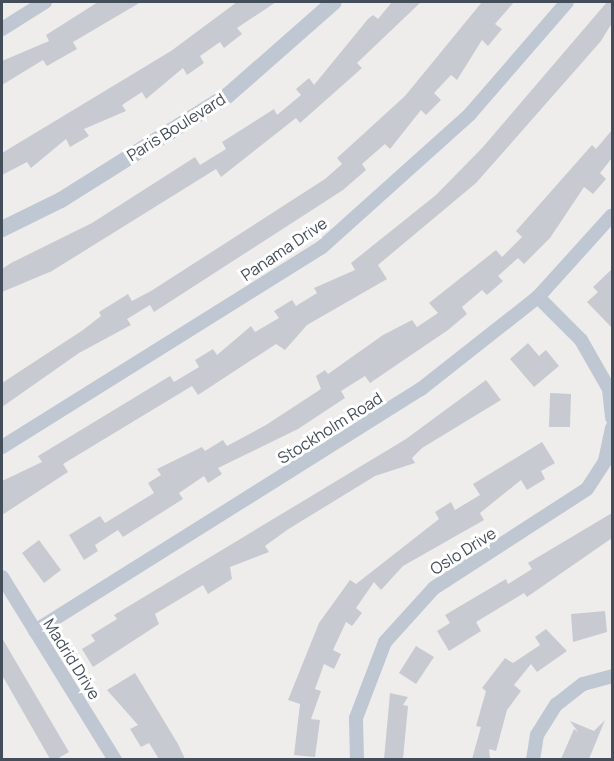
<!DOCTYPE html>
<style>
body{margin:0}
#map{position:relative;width:614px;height:761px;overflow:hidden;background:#efecec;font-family:Manrope,sans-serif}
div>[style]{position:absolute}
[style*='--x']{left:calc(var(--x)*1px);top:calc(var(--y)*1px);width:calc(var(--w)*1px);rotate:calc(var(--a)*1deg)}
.building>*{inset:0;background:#c8cad2}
.minor>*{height:14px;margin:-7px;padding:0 7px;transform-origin:7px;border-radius:7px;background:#bec7d2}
.tertiary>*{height:16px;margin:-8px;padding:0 8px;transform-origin:8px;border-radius:8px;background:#bec7d2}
span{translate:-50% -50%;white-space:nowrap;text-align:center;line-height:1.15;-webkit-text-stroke:6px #fff;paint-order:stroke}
.street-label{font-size:16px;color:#444e5a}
.frame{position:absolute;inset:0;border:3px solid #444e5a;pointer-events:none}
</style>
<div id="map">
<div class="building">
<i style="clip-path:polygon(98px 2px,141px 2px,73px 42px,77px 49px,47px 66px,43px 60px,2px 85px,2px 61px,49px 41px,46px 35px)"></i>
<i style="clip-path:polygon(237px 2px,276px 2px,237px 28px,242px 34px,224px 48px,220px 42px,200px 56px,204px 63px,187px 75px,183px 68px,146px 99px,142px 92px,122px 105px,126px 111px,84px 129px,89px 136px,70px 147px,66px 139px,31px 168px,27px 162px,2px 175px,2px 153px,171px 51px)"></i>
<i style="clip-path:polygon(392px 2px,421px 2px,357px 63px,362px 68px,300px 123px,296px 118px,221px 177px,216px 169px,52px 271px,2px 292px,2px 269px,11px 263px,92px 223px,195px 157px,200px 165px,226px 149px,222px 142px,274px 109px,277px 115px,301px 95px,296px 89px,309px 78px,314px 85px,368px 19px,373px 15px,378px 19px)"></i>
<i style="clip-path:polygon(482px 2px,514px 2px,495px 24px,502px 29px,488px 46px,482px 40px,457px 80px,451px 75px,434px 93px,441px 100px,426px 115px,421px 110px,390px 149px,385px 144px,362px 164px,366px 170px,343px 190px,154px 312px,150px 305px,127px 319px,131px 325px,79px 353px,2px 407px,2px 383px,83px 330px,101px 316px,99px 312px,128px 294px,132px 301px,151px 291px,325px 179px,342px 164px,337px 158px,405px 96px)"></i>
<i style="clip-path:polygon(607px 2px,612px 2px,612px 23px,601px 41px,476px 183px,378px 265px,387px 279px,307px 325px,285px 350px,276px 344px,198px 395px,192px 386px,101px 441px,63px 464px,68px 472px,2px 515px,2px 481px,42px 462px,38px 456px,170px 376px,174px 382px,199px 367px,195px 360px,213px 349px,217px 355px,251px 326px,255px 332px,279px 318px,274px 311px,292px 300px,296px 306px,317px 293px,314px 288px,355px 270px,351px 263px,436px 195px,483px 147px)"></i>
<i style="clip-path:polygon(612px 130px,612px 158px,600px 173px,606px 179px,593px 194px,584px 187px,550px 238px,524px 264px,518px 258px,498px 276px,503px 281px,487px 295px,482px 290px,462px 307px,467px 314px,448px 330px,370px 383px,365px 376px,341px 391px,345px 398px,298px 429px,218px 468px,222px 474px,208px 483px,204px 476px,179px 493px,183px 499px,123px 537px,118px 530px,95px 545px,98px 551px,84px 560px,69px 535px,100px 516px,105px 523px,154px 493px,148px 483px,161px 475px,157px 469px,202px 447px,205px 451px,223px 440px,227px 446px,266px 425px,321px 389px,316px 376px,325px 370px,328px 374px,383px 335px,412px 320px,417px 327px,438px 313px,429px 303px,496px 250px,502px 257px,522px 237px,516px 231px,592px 145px,596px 149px)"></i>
<i style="clip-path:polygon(612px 269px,612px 328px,587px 302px,598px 292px,593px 287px)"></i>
<i style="clip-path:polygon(528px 343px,539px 356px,546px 350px,559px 366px,534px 387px,510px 359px)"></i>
<i style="clip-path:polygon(486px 380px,501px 400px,422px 448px,412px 458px,415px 463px,375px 476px,287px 530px,265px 546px,269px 552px,230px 567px,232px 579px,208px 594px,203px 585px,155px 614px,159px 624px,93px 667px,82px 649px,95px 641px,91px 635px,117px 619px,114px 615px,406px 439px)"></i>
<i style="clip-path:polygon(550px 393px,571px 394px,570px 427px,549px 427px)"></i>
<i style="clip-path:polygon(542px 442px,555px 463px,541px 471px,545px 479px,527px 490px,521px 480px,480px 513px,484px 520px,403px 566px,381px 590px,374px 582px,356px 608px,362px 613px,352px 626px,346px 622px,333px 650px,341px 654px,334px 669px,324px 664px,315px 689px,321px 691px,311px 719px,320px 720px,315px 757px,294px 755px,300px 704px,288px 700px,319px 623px,350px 580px,356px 584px,439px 519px,435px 512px,451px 502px,455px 510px,480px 495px,473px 484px)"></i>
<i style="clip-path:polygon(612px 513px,612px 538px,527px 597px,524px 593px,476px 622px,481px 631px,449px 651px,437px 631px,450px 623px,445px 615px,506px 579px,508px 584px,532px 569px,528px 563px)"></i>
<i style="clip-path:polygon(39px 540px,61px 570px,44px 583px,22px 553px)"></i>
<i style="clip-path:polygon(605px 611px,607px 632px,573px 642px,571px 614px)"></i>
<i style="clip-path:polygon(546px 629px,567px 651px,537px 672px,531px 664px,514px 685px,521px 691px,507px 710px,496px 751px,489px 749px,490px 759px,472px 759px,481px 727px,476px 726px,486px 691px,482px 688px,505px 658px,513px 663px,540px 645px,535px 637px)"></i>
<i style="clip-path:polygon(2px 638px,69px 752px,57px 759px,50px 759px,2px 675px)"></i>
<i style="clip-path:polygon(416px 646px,434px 657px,416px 684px,399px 673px)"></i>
<i style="clip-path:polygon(135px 673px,178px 744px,185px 759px,159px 759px,149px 743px,141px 747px,130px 729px,138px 725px,107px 690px)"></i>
<i style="clip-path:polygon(390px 693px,408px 697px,403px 705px,408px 706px,403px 759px,384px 759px)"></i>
<i style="clip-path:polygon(605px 720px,589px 759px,561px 759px,574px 729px,578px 732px,570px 721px,594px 731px)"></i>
</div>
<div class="minor">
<i style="--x:2;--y:29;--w:51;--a:-32.1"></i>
<i style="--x:538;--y:297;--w:61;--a:45"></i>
<i style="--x:581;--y:340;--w:56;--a:60.3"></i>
<i style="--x:609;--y:389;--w:29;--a:84"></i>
<i style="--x:2;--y:447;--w:377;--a:-32"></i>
<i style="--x:322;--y:247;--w:199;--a:-41.9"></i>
<i style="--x:470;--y:114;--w:148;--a:-49.1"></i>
<i style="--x:2;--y:577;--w:215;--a:58.3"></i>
<i style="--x:35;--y:631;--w:456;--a:-32.1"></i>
<i style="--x:421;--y:389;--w:149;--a:-38.2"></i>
<i style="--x:538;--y:297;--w:110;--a:-47.9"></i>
<i style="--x:357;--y:760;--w:42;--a:-91.4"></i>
<i style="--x:356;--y:718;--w:81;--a:-69.1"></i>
<i style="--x:385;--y:642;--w:73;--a:-47.8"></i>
<i style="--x:434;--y:588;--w:182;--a:-32.9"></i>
<i style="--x:587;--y:489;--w:33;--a:-57"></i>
<i style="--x:605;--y:461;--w:34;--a:-78"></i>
<i style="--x:533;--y:760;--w:25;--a:-81"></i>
<i style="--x:537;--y:735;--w:36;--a:-58"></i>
<i style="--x:556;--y:705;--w:34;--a:-38"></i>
<i style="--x:583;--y:684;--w:30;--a:-15"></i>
</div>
<div class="tertiary">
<i style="--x:2;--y:229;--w:66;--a:-26.2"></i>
<i style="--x:61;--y:200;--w:196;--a:-32.1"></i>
<i style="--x:227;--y:96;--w:142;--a:-41.3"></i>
</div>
<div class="street-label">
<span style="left:176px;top:127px;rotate:-32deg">Paris Boulevard</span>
<span style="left:284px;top:249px;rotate:-34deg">Panama Drive</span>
<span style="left:330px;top:428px;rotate:-32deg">Stockholm Road</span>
<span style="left:463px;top:551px;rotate:-32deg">Oslo Drive</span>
<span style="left:72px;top:659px;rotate:58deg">Madrid Drive</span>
</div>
<div class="frame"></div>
</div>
